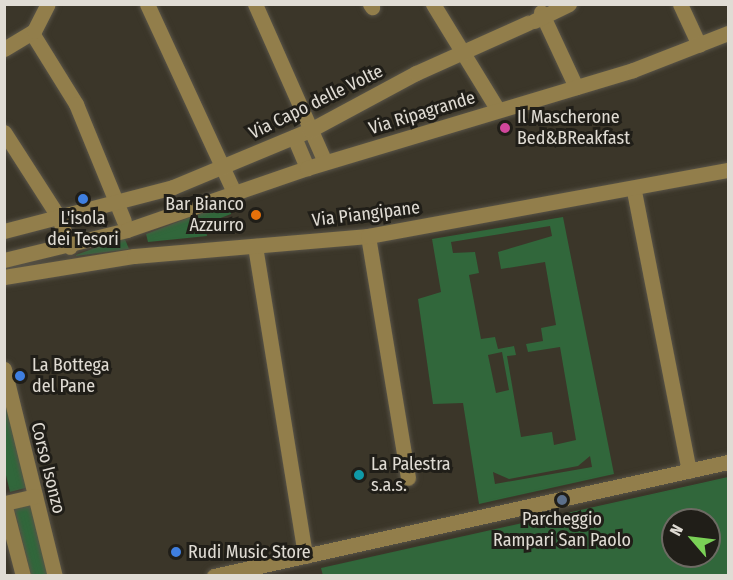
<!DOCTYPE html>
<style>
body{margin:0}
#map{position:relative;width:733px;height:580px;overflow:hidden;background:#3b3629;font-family:"Fira Sans Condensed",sans-serif}
div>[style]{position:absolute}
[style*='--x']{left:calc(var(--x)*1px);top:calc(var(--y)*1px);width:calc(var(--w)*1px);rotate:calc(var(--a)*1deg)}
.green>*{inset:0;background:#31673b}
.roads{filter:drop-shadow(0 0 2px #595448) drop-shadow(0 0 2px #595448)}
.minor>*{height:15px;margin:-7.5px;padding:0 7.5px;transform-origin:7.5px;border-radius:7.5px;background:#927e4b}
.dots>*{width:16px;height:16px;translate:-50% -50%;box-sizing:border-box;border:3px solid #201e18;border-radius:50%}
span{translate:-50% -50%;white-space:nowrap;text-align:center;line-height:1.15;-webkit-text-stroke:6px #201e18;paint-order:stroke}
.street-label{font-size:18px;color:#e0dcd4}
.poi-label{font-size:18px;color:#e0dcd4}
.left{translate:0 -50%;text-align:left}
.right{translate:-100% -50%;text-align:right}
.frame{position:absolute;inset:0;border:6px solid #e0dcd4;pointer-events:none}
.north{position:absolute;left:661px;top:508px;width:60px;height:60px;box-sizing:border-box;background:#201e18;border:2px solid #6d6a63;border-radius:50%;rotate:298deg;font-size:16px;font-weight:700;line-height:24px;text-align:center;color:#e0dcd4}
.north::after{content:'';display:block;margin:auto;width:21px;height:27px;background:#7ad156;clip-path:polygon(50% 0,100% 100%,50% 72%,0 100%)}
</style>
<div id="map">
<div class="green">
<i style="clip-path:polygon(230px 202px,231px 214px,205px 224px,207px 236px,148px 242px,146px 234px)"></i>
<i style="clip-path:polygon(evenodd,563px 217px,614px 474px,479px 504px,463px 403px,433px 404px,418px 299px,441px 292px,432px 239px,563px 217px,550px 226px,552px 236px,498px 252px,501px 269px,545px 262px,556px 325px,541px 328px,543px 341px,526px 344px,528px 352px,560px 347px,576px 440px,554px 445px,552px 432px,521px 437px,507px 356px,516px 355px,514px 346px,498px 349px,495px 337px,481px 339px,469px 275px,479px 273px,475px 252px,453px 253px,451px 242px,550px 226px,563px 217px,502px 352px,509px 390px,496px 393px,488px 355px,502px 352px,563px 217px,590px 456px,592px 467px,495px 484px,493px 472px,509px 479px,578px 466px,590px 456px)"></i>
<i style="clip-path:polygon(124px 237px,129px 249px,76px 256px,76px 255px)"></i>
<i style="clip-path:polygon(4px 396px,29px 487px,10px 492px,5px 471px)"></i>
<i style="clip-path:polygon(evenodd,728px 477px,728px 575px,323px 576px,321px 568px,728px 477px,673px 520px,709px 520px,709px 556px,673px 556px,673px 520px)"></i>
<i style="clip-path:polygon(32px 504px,50px 575px,31px 575px,14px 508px)"></i>
</div>
<div class="roads">
<div class="minor">
<i style="--x:147;--y:4;--w:207;--a:65.2"></i>
<i style="--x:255;--y:4;--w:173;--a:66.1"></i>
<i style="--x:370;--y:4;--w:4;--a:56"></i>
<i style="--x:433;--y:4;--w:124;--a:58.5"></i>
<i style="--x:680;--y:4;--w:45;--a:65.1"></i>
<i style="--x:541;--y:12;--w:83;--a:65"></i>
<i style="--x:534;--y:21;--w:39;--a:-26"></i>
<i style="--x:32;--y:33;--w:84;--a:58.2"></i>
<i style="--x:76;--y:104;--w:126;--a:67.7"></i>
<i style="--x:4;--y:49;--w:35;--a:-31"></i>
<i style="--x:34;--y:31;--w:30;--a:-63"></i>
<i style="--x:4;--y:132;--w:100;--a:57.3"></i>
<i style="--x:58;--y:216;--w:33;--a:69"></i>
<i style="--x:294;--y:137;--w:34;--a:67"></i>
<i style="--x:634;--y:191;--w:285;--a:78.9"></i>
<i style="--x:4;--y:231;--w:175;--a:-14.6"></i>
<i style="--x:173;--y:187;--w:148;--a:-22.6"></i>
<i style="--x:310;--y:130;--w:120;--a:-28.3"></i>
<i style="--x:416;--y:73;--w:123;--a:-24.1"></i>
<i style="--x:368;--y:236;--w:245;--a:80.6"></i>
<i style="--x:255;--y:246;--w:314;--a:80.8"></i>
<i style="--x:4;--y:260;--w:127;--a:-13.7"></i>
<i style="--x:127;--y:230;--w:190;--a:-19"></i>
<i style="--x:307;--y:168;--w:340;--a:-16.7"></i>
<i style="--x:633;--y:70;--w:102;--a:-21.3"></i>
<i style="--x:4;--y:277;--w:132;--a:-9.2"></i>
<i style="--x:134;--y:256;--w:235;--a:-4.9"></i>
<i style="--x:368;--y:236;--w:366;--a:-10.4"></i>
<i style="--x:4;--y:369;--w:213;--a:76.2"></i>
<i style="--x:4;--y:503;--w:75;--a:75.4"></i>
<i style="--x:5;--y:503;--w:31;--a:-13"></i>
<i style="--x:214;--y:576;--w:526;--a:-12.51"></i>
</div>
</div>
<div class="dots">
<i style="left:505px;top:128px;background:#d1479c"></i>
<i style="left:83px;top:199px;background:#3f7fe0"></i>
<i style="left:256px;top:215px;background:#e8710a"></i>
<i style="left:20px;top:376px;background:#3f7fe0"></i>
<i style="left:359px;top:475px;background:#0f9aa8"></i>
<i style="left:562px;top:500px;background:#5c6f8a"></i>
<i style="left:176px;top:552px;background:#3f7fe0"></i>
</div>
<div class="street-label">
<span style="left:316px;top:102px;rotate:-26deg">Via Capo delle Volte</span>
<span style="left:422px;top:113px;rotate:-17deg">Via Ripagrande</span>
<span style="left:366px;top:214px;rotate:-7deg">Via Piangipane</span>
<span style="left:48px;top:468px;rotate:76deg">Corso Isonzo</span>
</div>
<div class="poi-label">
<span class="left" style="left:517px;top:128px">Il Mascherone<br>Bed&amp;BReakfast</span>
<span class="right" style="left:244px;top:215px">Bar Bianco<br>Azzurro</span>
<span style="left:83px;top:229px">L'isola<br>dei Tesori</span>
<span class="left" style="left:32px;top:376px">La Bottega<br>del Pane</span>
<span class="left" style="left:371px;top:475px">La Palestra<br>s.a.s.</span>
<span style="left:562px;top:530px">Parcheggio<br>Rampari San Paolo</span>
<span class="left" style="left:188px;top:552px">Rudi Music Store</span>
</div>
<div class="frame"></div>
<div class="north">N</div>
</div>
